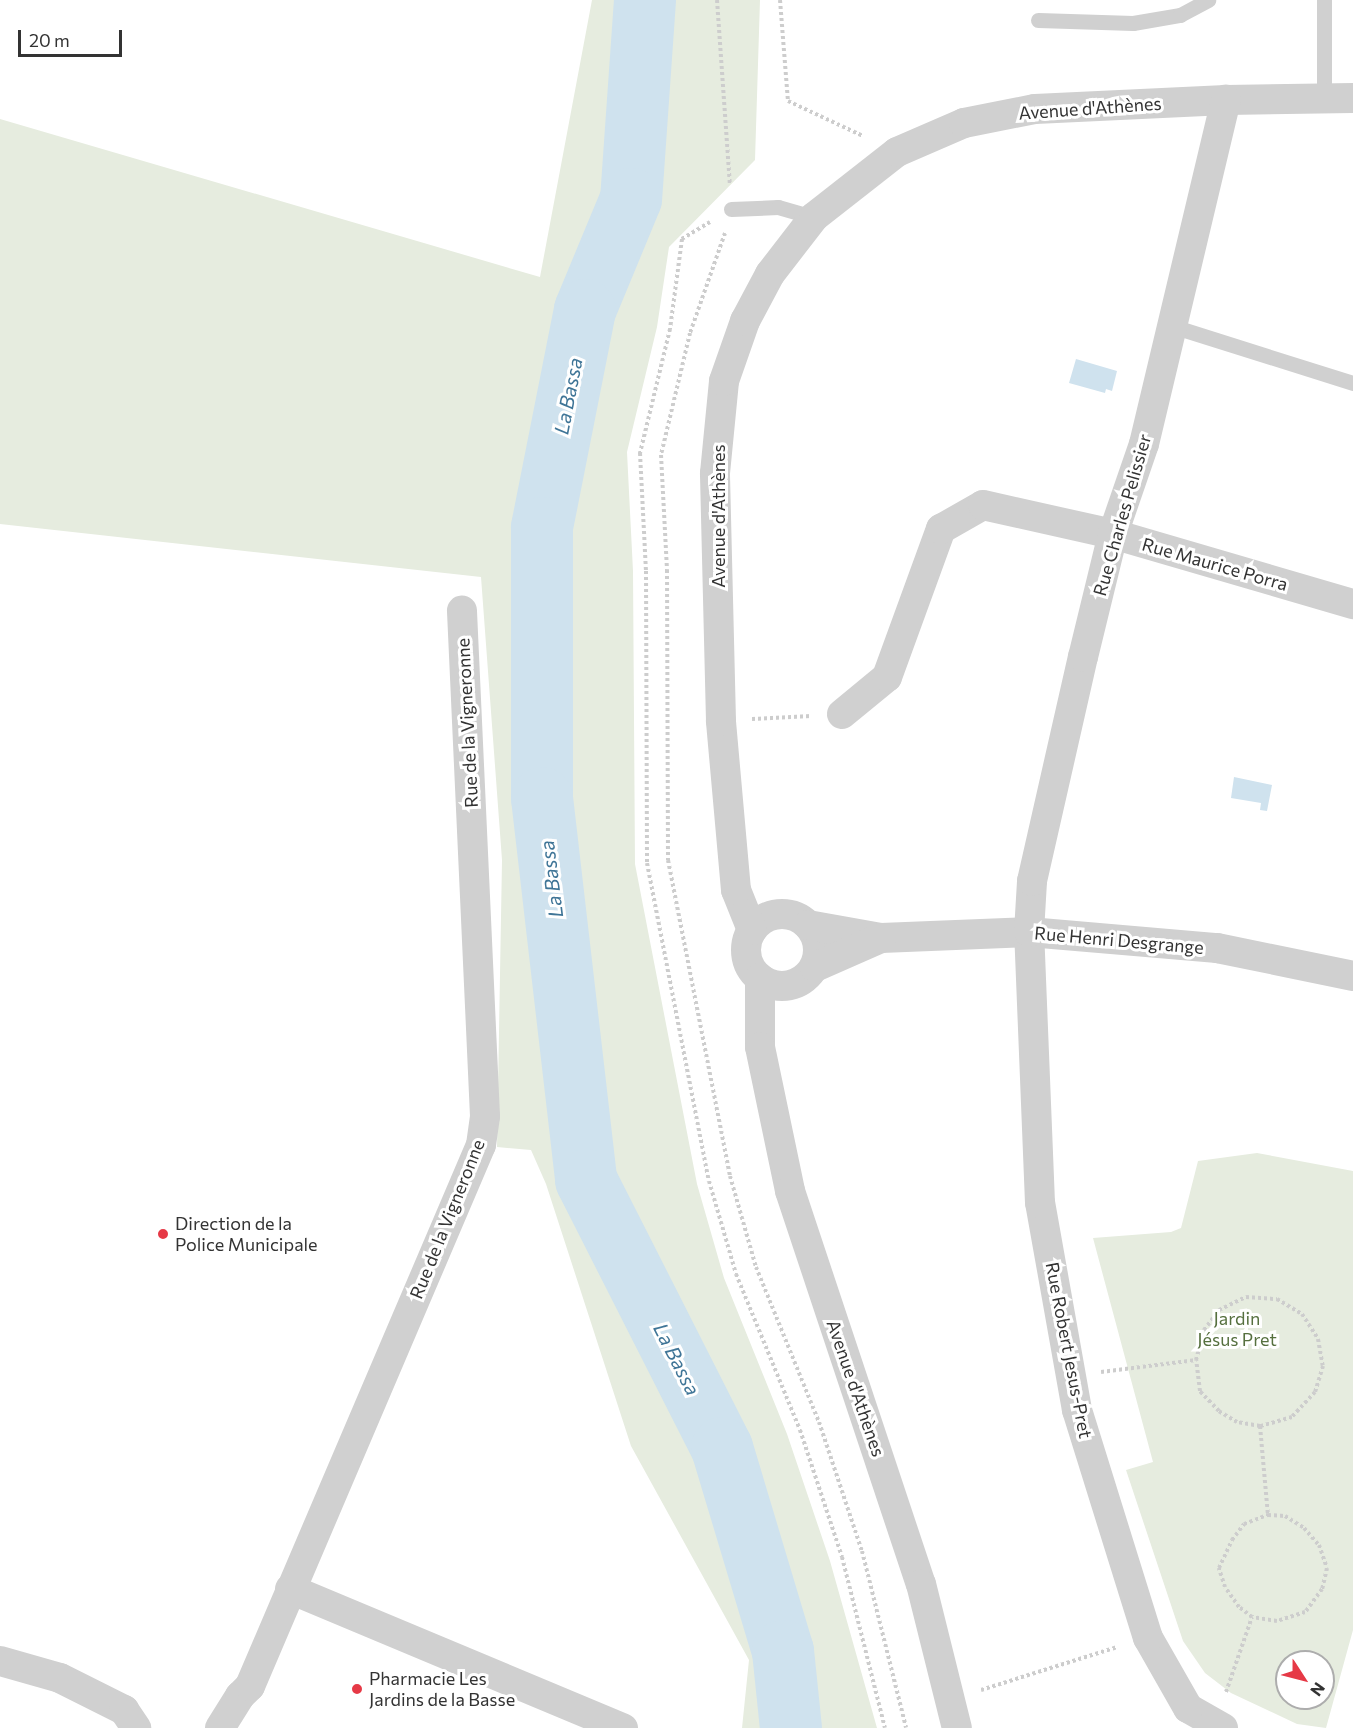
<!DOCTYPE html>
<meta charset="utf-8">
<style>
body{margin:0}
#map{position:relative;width:1353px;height:1728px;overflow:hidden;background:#fff;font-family:Commissioner,sans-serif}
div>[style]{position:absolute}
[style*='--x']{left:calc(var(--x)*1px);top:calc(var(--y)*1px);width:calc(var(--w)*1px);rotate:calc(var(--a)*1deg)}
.green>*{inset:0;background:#e6ecdf}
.water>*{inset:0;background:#cfe2ee}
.river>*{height:62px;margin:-31px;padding:0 31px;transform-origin:31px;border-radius:31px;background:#cfe2ee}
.path>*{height:4px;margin-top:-2px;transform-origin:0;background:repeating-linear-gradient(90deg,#cdcdcd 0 3px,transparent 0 6px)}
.service>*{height:15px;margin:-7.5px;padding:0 7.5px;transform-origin:7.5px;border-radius:7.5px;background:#d0d0d0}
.minor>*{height:30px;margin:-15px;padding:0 15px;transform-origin:15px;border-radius:15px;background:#d0d0d0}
.minor>.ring{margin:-15px;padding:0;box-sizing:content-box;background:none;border:30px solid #d0d0d0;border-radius:50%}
.dots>*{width:16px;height:16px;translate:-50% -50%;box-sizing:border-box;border:3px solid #fff;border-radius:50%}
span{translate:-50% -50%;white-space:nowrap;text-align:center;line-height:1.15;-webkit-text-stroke:6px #fff;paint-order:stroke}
.street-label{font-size:18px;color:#333}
.poi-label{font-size:18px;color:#333}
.left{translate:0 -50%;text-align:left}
.park-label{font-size:18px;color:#56703f}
.water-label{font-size:20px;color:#3f7597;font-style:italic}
.north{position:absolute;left:1275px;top:1650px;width:60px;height:60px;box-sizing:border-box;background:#fff;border:2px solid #adadad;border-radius:50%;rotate:126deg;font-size:16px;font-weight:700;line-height:24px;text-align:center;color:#333}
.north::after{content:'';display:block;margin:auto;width:21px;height:27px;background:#e63946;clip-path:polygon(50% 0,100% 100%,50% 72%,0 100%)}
.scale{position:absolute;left:18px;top:30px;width:104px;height:27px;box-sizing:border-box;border:3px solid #333;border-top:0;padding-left:8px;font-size:18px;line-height:21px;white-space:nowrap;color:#333;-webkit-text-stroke:4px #fff;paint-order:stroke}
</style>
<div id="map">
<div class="green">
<i style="clip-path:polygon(592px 0,760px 0,755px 160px,669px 247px,657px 327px,627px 452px,633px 571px,635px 864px,697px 1184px,724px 1278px,787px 1434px,830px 1561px,877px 1728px,742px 1728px,749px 1660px,631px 1446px,546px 1184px,531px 1150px,497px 1147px,502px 860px,481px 577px,0 524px,0 119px,540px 277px)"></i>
<i style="clip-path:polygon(evenodd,1257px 1153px,1353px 1171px,1353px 1630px,1326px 1728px,1297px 1724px,1231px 1693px,1205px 1673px,1183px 1641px,1126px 1470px,1153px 1462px,1093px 1238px,1171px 1232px,1181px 1228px,1198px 1161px,1257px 1153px,1287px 1662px,1323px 1662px,1323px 1698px,1287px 1698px,1287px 1662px)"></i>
</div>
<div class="water">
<i style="clip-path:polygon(1076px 359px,1117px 371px,1112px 391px,1106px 389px,1105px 393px,1069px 383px)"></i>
<i style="clip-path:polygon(1234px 777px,1272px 785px,1267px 811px,1260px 810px,1261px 803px,1231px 798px)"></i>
</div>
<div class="river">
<i style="--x:645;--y:0;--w:199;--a:94"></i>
<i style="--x:631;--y:199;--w:120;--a:112.5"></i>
<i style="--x:585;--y:310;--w:222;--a:101.2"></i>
<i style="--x:542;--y:528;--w:270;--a:90"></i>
<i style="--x:542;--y:798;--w:385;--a:83.4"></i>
<i style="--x:586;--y:1180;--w:301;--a:63.1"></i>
<i style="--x:722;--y:1448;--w:212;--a:73.3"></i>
<i style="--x:783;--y:1651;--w:77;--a:84.1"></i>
</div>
<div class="path">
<i style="--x:717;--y:0;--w:185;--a:86"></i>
<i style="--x:780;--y:0;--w:101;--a:85.5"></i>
<i style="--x:788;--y:101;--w:83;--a:25"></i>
<i style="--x:710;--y:222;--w:33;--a:149"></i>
<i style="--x:682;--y:239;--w:91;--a:97.6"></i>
<i style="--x:670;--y:329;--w:128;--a:103.6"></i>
<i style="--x:640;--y:453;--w:118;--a:87.1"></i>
<i style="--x:646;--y:571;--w:292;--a:89.8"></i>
<i style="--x:647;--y:863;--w:324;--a:79"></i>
<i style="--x:709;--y:1181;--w:97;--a:73.8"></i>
<i style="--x:736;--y:1274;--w:169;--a:67.7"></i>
<i style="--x:800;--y:1430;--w:134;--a:71.7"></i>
<i style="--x:842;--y:1557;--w:176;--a:75.9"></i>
<i style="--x:725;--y:233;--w:106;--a:109.3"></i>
<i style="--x:690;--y:333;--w:125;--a:103.4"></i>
<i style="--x:661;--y:455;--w:115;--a:87"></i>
<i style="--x:667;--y:570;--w:290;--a:89.8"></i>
<i style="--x:668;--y:860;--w:322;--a:78.9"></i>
<i style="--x:730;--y:1176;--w:95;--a:74.1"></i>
<i style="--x:756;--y:1267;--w:167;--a:67.9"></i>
<i style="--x:819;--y:1422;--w:136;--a:71.6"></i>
<i style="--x:862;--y:1551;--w:182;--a:76"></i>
<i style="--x:752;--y:719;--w:59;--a:-2.9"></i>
<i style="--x:1246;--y:1297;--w:31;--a:4"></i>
<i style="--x:1277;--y:1299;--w:29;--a:31"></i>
<i style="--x:1302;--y:1314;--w:30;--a:57"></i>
<i style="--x:1318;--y:1339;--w:27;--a:80"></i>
<i style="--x:1323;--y:1366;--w:27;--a:107"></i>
<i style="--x:1315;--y:1392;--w:34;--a:133"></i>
<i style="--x:1292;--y:1417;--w:33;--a:164"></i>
<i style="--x:1260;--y:1426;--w:23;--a:-170"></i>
<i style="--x:1237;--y:1422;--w:21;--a:-149"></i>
<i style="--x:1219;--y:1411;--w:28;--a:-134"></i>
<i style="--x:1200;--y:1391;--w:31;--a:-97"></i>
<i style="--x:1196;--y:1360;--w:31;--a:-75"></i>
<i style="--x:1204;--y:1330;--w:25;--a:-53"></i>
<i style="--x:1219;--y:1310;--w:30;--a:-26"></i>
<i style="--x:1101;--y:1372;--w:96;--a:-7.2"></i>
<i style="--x:1260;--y:1426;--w:89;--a:84.9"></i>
<i style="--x:1268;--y:1515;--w:17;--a:3"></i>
<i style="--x:1285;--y:1516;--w:22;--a:32"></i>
<i style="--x:1304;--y:1528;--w:23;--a:49"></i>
<i style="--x:1319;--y:1545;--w:24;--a:71"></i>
<i style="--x:1327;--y:1568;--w:22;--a:103"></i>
<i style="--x:1322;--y:1589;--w:29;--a:126"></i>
<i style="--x:1305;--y:1612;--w:29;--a:162"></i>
<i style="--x:1277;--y:1621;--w:25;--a:-171"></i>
<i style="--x:1252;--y:1617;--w:16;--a:-142"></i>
<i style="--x:1239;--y:1607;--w:24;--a:-125"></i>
<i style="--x:1225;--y:1587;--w:20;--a:-108"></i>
<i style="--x:1219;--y:1568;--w:31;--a:-65"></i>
<i style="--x:1232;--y:1540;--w:20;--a:-53"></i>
<i style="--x:1244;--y:1524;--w:26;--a:-21"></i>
<i style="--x:981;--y:1690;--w:143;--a:-17.5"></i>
<i style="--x:1226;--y:1692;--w:79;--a:-70.9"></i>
</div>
<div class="service">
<i style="--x:1324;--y:0;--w:99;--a:90"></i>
<i style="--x:1038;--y:20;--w:95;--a:1.8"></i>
<i style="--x:1133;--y:23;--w:48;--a:-9.7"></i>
<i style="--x:1180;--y:15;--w:32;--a:-28"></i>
<i style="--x:731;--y:209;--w:47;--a:-2.4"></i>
<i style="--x:778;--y:207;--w:37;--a:16"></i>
<i style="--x:1172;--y:326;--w:190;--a:17.5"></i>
</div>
<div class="minor">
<i style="--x:842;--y:714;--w:58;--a:-39.4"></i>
<i style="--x:887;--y:677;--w:158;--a:-70"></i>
<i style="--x:941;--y:529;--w:48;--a:-29.7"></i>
<i style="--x:983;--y:505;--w:133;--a:12.6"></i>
<i style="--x:1113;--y:534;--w:250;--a:16.3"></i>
<i class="ring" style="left:746px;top:914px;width:42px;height:42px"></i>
<i style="--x:808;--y:925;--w:74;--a:10.1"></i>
<i style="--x:881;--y:938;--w:148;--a:-2.3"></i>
<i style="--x:1029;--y:932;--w:189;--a:4.9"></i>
<i style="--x:1217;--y:948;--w:139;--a:11.6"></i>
<i style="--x:752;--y:930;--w:43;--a:-111.8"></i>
<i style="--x:736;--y:890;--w:170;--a:-95.1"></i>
<i style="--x:721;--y:721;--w:248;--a:-91.4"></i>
<i style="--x:715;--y:473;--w:92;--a:-84.4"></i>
<i style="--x:724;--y:381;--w:64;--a:-70.7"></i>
<i style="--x:745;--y:321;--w:53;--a:-62"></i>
<i style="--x:770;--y:274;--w:72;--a:-52.3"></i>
<i style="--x:814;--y:217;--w:105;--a:-38.1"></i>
<i style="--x:897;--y:152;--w:73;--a:-23.4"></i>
<i style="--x:964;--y:123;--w:72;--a:-11.2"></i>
<i style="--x:1035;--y:109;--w:191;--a:-2.7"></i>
<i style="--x:1226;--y:100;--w:127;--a:-0.9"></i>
<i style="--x:815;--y:967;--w:72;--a:-23.7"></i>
<i style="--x:760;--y:978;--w:69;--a:90"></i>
<i style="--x:760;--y:1047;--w:147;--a:78.2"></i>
<i style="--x:790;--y:1191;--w:414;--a:71.6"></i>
<i style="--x:921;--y:1584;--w:148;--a:76"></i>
<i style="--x:290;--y:1589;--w:361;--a:22.7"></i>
<i style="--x:0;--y:1661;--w:62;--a:15.8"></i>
<i style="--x:60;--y:1678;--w:72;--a:26.6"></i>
<i style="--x:124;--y:1710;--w:22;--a:56"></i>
<i style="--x:220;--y:1728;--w:38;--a:-58"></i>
<i style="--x:240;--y:1696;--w:14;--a:-45"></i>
<i style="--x:250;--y:1686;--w:588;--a:-66.88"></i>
<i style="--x:481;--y:1145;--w:29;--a:-82"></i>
<i style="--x:485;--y:1116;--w:506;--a:-92.61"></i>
<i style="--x:1223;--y:1728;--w:40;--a:-150.3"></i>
<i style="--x:1188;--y:1708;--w:81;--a:-119.7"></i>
<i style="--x:1148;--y:1638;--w:239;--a:-107.3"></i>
<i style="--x:1077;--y:1410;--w:210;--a:-100.1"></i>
<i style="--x:1040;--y:1203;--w:271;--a:-92.3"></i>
<i style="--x:1029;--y:932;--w:51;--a:-86.6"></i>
<i style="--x:1032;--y:881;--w:230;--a:-77.2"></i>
<i style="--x:1083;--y:657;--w:127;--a:-76.3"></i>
<i style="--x:1113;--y:534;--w:95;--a:-71"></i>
<i style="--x:1144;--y:444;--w:354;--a:-76.6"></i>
</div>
<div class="dots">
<i style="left:163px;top:1234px;background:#e63946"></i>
<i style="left:357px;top:1689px;background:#e63946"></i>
</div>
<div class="street-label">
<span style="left:1090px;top:108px;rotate:-4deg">Avenue d'Athènes</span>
<span style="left:1122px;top:515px;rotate:-74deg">Rue Charles Pelissier</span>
<span style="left:718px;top:516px;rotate:-90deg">Avenue d'Athènes</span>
<span style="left:1215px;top:564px;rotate:16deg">Rue Maurice Porra</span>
<span style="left:467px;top:723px;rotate:-93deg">Rue de la Vigneronne</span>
<span style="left:1119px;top:940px;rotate:5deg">Rue Henri Desgrange</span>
<span style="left:447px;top:1219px;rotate:-68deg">Rue de la Vigneronne</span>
<span style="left:1069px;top:1350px;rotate:79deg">Rue Robert Jesus-Pret</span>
<span style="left:856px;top:1388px;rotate:71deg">Avenue d'Athènes</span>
</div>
<div class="poi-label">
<span class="left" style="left:175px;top:1234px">Direction de la<br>Police Municipale</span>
<span class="left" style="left:369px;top:1689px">Pharmacie Les<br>Jardins de la Basse</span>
</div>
<div class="park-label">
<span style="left:1237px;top:1329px">Jardin<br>Jésus Pret</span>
</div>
<div class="water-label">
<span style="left:568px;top:396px;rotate:-79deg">La Bassa</span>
<span style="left:551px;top:879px;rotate:-97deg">La Bassa</span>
<span style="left:677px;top:1359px;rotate:63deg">La Bassa</span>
</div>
<div class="north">N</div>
<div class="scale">20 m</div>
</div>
